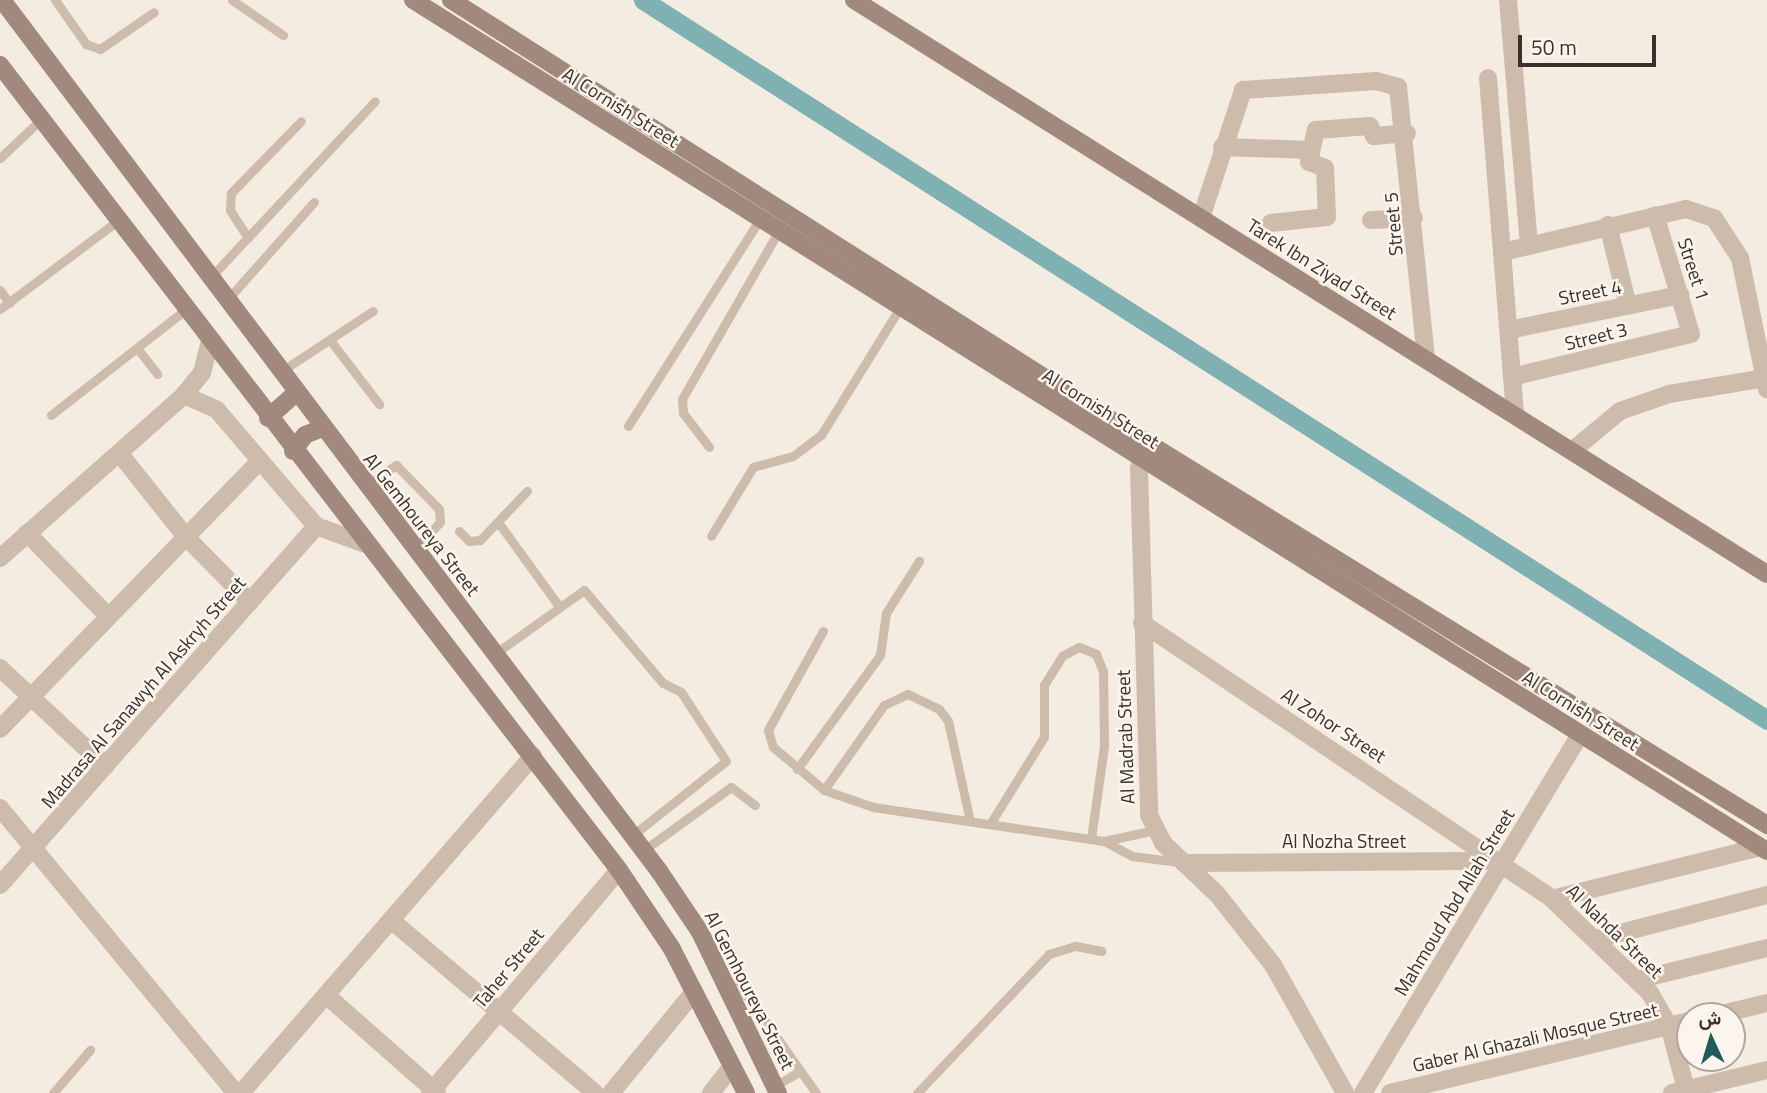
<!DOCTYPE html>
<meta charset="utf-8">
<style>
body{margin:0}
#map{position:relative;width:1767px;height:1093px;overflow:hidden;background:#f4ebe1;font-family:"Titillium Web",Vazirmatn,sans-serif}
div>[style]{position:absolute}
[style*='--x']{left:calc(var(--x)*1px);top:calc(var(--y)*1px);width:calc(var(--w)*1px);rotate:calc(var(--a)*1deg)}
.canal>*{height:19px;margin:-9.5px;padding:0 9.5px;transform-origin:9.5px;border-radius:9.5px;background:#7fb0b2}
.service>*{height:9px;margin:-4.5px;padding:0 4.5px;transform-origin:4.5px;border-radius:4.5px;background:#cdbbac}
.minor>*{height:18px;margin:-9px;padding:0 9px;transform-origin:9px;border-radius:9px;background:#cdbbac}
.tertiary>*{height:18px;margin:-9px;padding:0 9px;transform-origin:9px;border-radius:9px;background:#cdbbac}
.secondary>*{height:18px;margin:-9px;padding:0 9px;transform-origin:9px;border-radius:9px;background:#a18a7d}
span{translate:-50% -50%;white-space:nowrap;text-align:center;line-height:1.15;-webkit-text-stroke:5px #fbf5ee;paint-order:stroke}
.street-label{font-size:19px;color:#3b302b}
.north{position:absolute;left:1676px;top:1002px;width:70px;height:70px;box-sizing:border-box;background:#fbf5ee;border:2px solid #aea6a0;border-radius:50%;rotate:356deg;font-size:19px;font-weight:700;line-height:28px;text-align:center;color:#3b302b}
.north::after{content:'';display:block;margin:auto;width:24px;height:32px;background:#1f5a5e;clip-path:polygon(50% 0,100% 100%,50% 72%,0 100%)}
.scale{position:absolute;left:1518px;top:35px;width:138px;height:32px;box-sizing:border-box;border:4px solid #3b302b;border-top:0;padding-left:9px;font-size:21px;line-height:24px;white-space:nowrap;color:#3b302b;-webkit-text-stroke:5px #fbf5ee;paint-order:stroke}
</style>
<div id="map">
<div class="canal">
<i style="--x:643;--y:0;--w:1335;--a:32.64"></i>
</div>
<div class="service">
<i style="--x:55;--y:0;--w:54;--a:54.8"></i>
<i style="--x:86;--y:44;--w:15;--a:20"></i>
<i style="--x:100;--y:49;--w:65;--a:-34.4"></i>
<i style="--x:232;--y:0;--w:62;--a:34.5"></i>
<i style="--x:0;--y:158;--w:55;--a:-43.5"></i>
<i style="--x:248;--y:238;--w:33;--a:-123"></i>
<i style="--x:230;--y:210;--w:17;--a:-87"></i>
<i style="--x:231;--y:193;--w:100;--a:-45.8"></i>
<i style="--x:209;--y:279;--w:243;--a:-47"></i>
<i style="--x:0;--y:290;--w:16;--a:55"></i>
<i style="--x:227;--y:300;--w:131;--a:-48.4"></i>
<i style="--x:0;--y:309;--w:146;--a:-36.9"></i>
<i style="--x:330;--y:340;--w:81;--a:52.6"></i>
<i style="--x:137;--y:348;--w:33;--a:52"></i>
<i style="--x:280;--y:372;--w:111;--a:-33.3"></i>
<i style="--x:51;--y:415;--w:170;--a:-38.1"></i>
<i style="--x:628;--y:426;--w:244;--a:-57.5"></i>
<i style="--x:709;--y:447;--w:43;--a:-127.4"></i>
<i style="--x:683;--y:413;--w:14;--a:-94"></i>
<i style="--x:682;--y:399;--w:193;--a:-60.1"></i>
<i style="--x:366;--y:486;--w:37;--a:-35"></i>
<i style="--x:396;--y:465;--w:62;--a:45.7"></i>
<i style="--x:439;--y:509;--w:13;--a:86"></i>
<i style="--x:440;--y:522;--w:37;--a:133"></i>
<i style="--x:498;--y:522;--w:102;--a:54.1"></i>
<i style="--x:459;--y:531;--w:14;--a:45"></i>
<i style="--x:469;--y:541;--w:11;--a:-5"></i>
<i style="--x:480;--y:540;--w:68;--a:-46.2"></i>
<i style="--x:711;--y:536;--w:81;--a:-58.7"></i>
<i style="--x:753;--y:467;--w:41;--a:-15.4"></i>
<i style="--x:793;--y:456;--w:35;--a:-37"></i>
<i style="--x:821;--y:435;--w:148;--a:-58.2"></i>
<i style="--x:823;--y:631;--w:113;--a:119.1"></i>
<i style="--x:768;--y:730;--w:18;--a:74"></i>
<i style="--x:773;--y:747;--w:67;--a:40.1"></i>
<i style="--x:824;--y:790;--w:52;--a:19.1"></i>
<i style="--x:873;--y:807;--w:233;--a:8.4"></i>
<i style="--x:1104;--y:841;--w:32;--a:28"></i>
<i style="--x:1132;--y:856;--w:47;--a:7.3"></i>
<i style="--x:496;--y:653;--w:108;--a:-35.6"></i>
<i style="--x:584;--y:590;--w:122;--a:49.7"></i>
<i style="--x:663;--y:683;--w:20;--a:27"></i>
<i style="--x:681;--y:692;--w:82;--a:56.9"></i>
<i style="--x:726;--y:761;--w:119;--a:141.5"></i>
<i style="--x:797;--y:769;--w:141;--a:-53.9"></i>
<i style="--x:880;--y:655;--w:42;--a:-81.9"></i>
<i style="--x:886;--y:613;--w:62;--a:-57.6"></i>
<i style="--x:824;--y:790;--w:104;--a:-54.8"></i>
<i style="--x:884;--y:705;--w:26;--a:-25"></i>
<i style="--x:908;--y:694;--w:34;--a:26"></i>
<i style="--x:939;--y:709;--w:15;--a:53"></i>
<i style="--x:948;--y:721;--w:102;--a:77.6"></i>
<i style="--x:990;--y:824;--w:102;--a:-58.2"></i>
<i style="--x:1044;--y:737;--w:52;--a:-90"></i>
<i style="--x:1044;--y:685;--w:34;--a:-58"></i>
<i style="--x:1062;--y:656;--w:19;--a:-28"></i>
<i style="--x:1079;--y:647;--w:18;--a:22"></i>
<i style="--x:1096;--y:654;--w:18;--a:68"></i>
<i style="--x:1103;--y:671;--w:75;--a:89.2"></i>
<i style="--x:1104;--y:746;--w:94;--a:98"></i>
<i style="--x:1104;--y:841;--w:52;--a:-12.2"></i>
<i style="--x:644;--y:850;--w:107;--a:-35.9"></i>
<i style="--x:731;--y:787;--w:30;--a:37"></i>
<i style="--x:726;--y:980;--w:29;--a:38"></i>
<i style="--x:749;--y:998;--w:116;--a:54.8"></i>
<i style="--x:775;--y:1086;--w:29;--a:-31"></i>
<i style="--x:53;--y:1093;--w:57;--a:-49.3"></i>
<i style="--x:917;--y:1093;--w:192;--a:-46.5"></i>
<i style="--x:1049;--y:954;--w:28;--a:-17"></i>
<i style="--x:1076;--y:946;--w:26;--a:11"></i>
</div>
<div class="minor">
<i style="--x:1508;--y:0;--w:246;--a:85.1"></i>
<i style="--x:1488;--y:78;--w:338;--a:85.4"></i>
<i style="--x:1222;--y:147;--w:89;--a:1.9"></i>
<i style="--x:1201;--y:218;--w:135;--a:-71.8"></i>
<i style="--x:1243;--y:90;--w:133;--a:-3.9"></i>
<i style="--x:1376;--y:81;--w:23;--a:15"></i>
<i style="--x:1398;--y:87;--w:273;--a:84.1"></i>
<i style="--x:1371;--y:220;--w:43;--a:-2.7"></i>
<i style="--x:1271;--y:223;--w:56;--a:-6.1"></i>
<i style="--x:1327;--y:217;--w:49;--a:-92.3"></i>
<i style="--x:1325;--y:168;--w:17;--a:-159"></i>
<i style="--x:1309;--y:162;--w:33;--a:-78"></i>
<i style="--x:1316;--y:130;--w:54;--a:-4.2"></i>
<i style="--x:1370;--y:126;--w:11;--a:68"></i>
<i style="--x:1374;--y:136;--w:33;--a:-5"></i>
<i style="--x:1608;--y:225;--w:83;--a:76.1"></i>
<i style="--x:1503;--y:252;--w:188;--a:-13.2"></i>
<i style="--x:1686;--y:209;--w:29;--a:18"></i>
<i style="--x:1714;--y:218;--w:48;--a:57"></i>
<i style="--x:1740;--y:258;--w:134;--a:78.4"></i>
<i style="--x:1509;--y:330;--w:175;--a:-11.6"></i>
<i style="--x:1512;--y:377;--w:184;--a:-13.5"></i>
<i style="--x:1691;--y:334;--w:124;--a:-106.8"></i>
<i style="--x:184;--y:395;--w:36;--a:24"></i>
<i style="--x:217;--y:410;--w:153;--a:49.5"></i>
<i style="--x:316;--y:526;--w:55;--a:20.1"></i>
<i style="--x:1572;--y:451;--w:62;--a:-39.8"></i>
<i style="--x:1620;--y:411;--w:52;--a:-19.1"></i>
<i style="--x:1669;--y:394;--w:98;--a:-9.4"></i>
<i style="--x:120;--y:454;--w:106;--a:51.5"></i>
<i style="--x:186;--y:537;--w:91;--a:45.4"></i>
<i style="--x:27;--y:533;--w:116;--a:45.7"></i>
<i style="--x:0;--y:558;--w:246;--a:-41.5"></i>
<i style="--x:184;--y:395;--w:28;--a:-51"></i>
<i style="--x:202;--y:373;--w:29;--a:-76"></i>
<i style="--x:1142;--y:623;--w:494;--a:33.9"></i>
<i style="--x:1552;--y:899;--w:136;--a:43.8"></i>
<i style="--x:1650;--y:993;--w:38;--a:60"></i>
<i style="--x:1669;--y:1026;--w:65;--a:74.9"></i>
<i style="--x:0;--y:668;--w:144;--a:43"></i>
<i style="--x:0;--y:729;--w:373;--a:-45.9"></i>
<i style="--x:0;--y:808;--w:370;--a:50.4"></i>
<i style="--x:1184;--y:863;--w:319;--a:-0.4"></i>
<i style="--x:0;--y:885;--w:478;--a:-48.6"></i>
<i style="--x:1552;--y:899;--w:214;--a:-14"></i>
<i style="--x:391;--y:920;--w:267;--a:40.3"></i>
<i style="--x:1597;--y:939;--w:176;--a:-14.5"></i>
<i style="--x:1637;--y:980;--w:134;--a:-13.8"></i>
<i style="--x:326;--y:995;--w:148;--a:41.4"></i>
<i style="--x:1713;--y:1016;--w:56;--a:-13.5"></i>
<i style="--x:241;--y:1093;--w:446;--a:-49.1"></i>
<i style="--x:430;--y:1093;--w:292;--a:-49.7"></i>
<i style="--x:611;--y:1093;--w:131;--a:-50.6"></i>
<i style="--x:711;--y:1093;--w:34;--a:-52"></i>
<i style="--x:1363;--y:1093;--w:419;--a:-58.8"></i>
<i style="--x:1390;--y:1093;--w:309;--a:-13.5"></i>
<i style="--x:1672;--y:1093;--w:98;--a:-13.6"></i>
</div>
<div class="tertiary">
<i style="--x:1144;--y:445;--w:25;--a:102"></i>
<i style="--x:1139;--y:469;--w:346;--a:88.3"></i>
<i style="--x:1149;--y:815;--w:31;--a:63"></i>
<i style="--x:1163;--y:843;--w:74;--a:43.4"></i>
<i style="--x:1217;--y:894;--w:90;--a:51.7"></i>
<i style="--x:1273;--y:965;--w:147;--a:60.6"></i>
</div>
<div class="secondary">
<i style="--x:2;--y:0;--w:1091;--a:52.97"></i>
<i style="--x:659;--y:871;--w:73;--a:56.1"></i>
<i style="--x:700;--y:932;--w:179;--a:64.2"></i>
<i style="--x:413;--y:0;--w:1599;--a:32.15"></i>
<i style="--x:451;--y:0;--w:824;--a:32.46"></i>
<i style="--x:1146;--y:442;--w:730;--a:31.66"></i>
<i style="--x:854;--y:0;--w:1078;--a:32.16"></i>
<i style="--x:0;--y:65;--w:1015;--a:52.44"></i>
<i style="--x:619;--y:870;--w:95;--a:56.1"></i>
<i style="--x:672;--y:949;--w:162;--a:62.8"></i>
<i style="--x:268;--y:418;--w:38;--a:-42"></i>
<i style="--x:293;--y:451;--w:20;--a:-53"></i>
<i style="--x:305;--y:435;--w:18;--a:-22"></i>
</div>
<div class="street-label">
<span style="left:621px;top:107px;rotate:32deg">Al Cornish Street</span>
<span style="left:1393px;top:224px;rotate:-95deg">Street 5</span>
<span style="left:1322px;top:269px;rotate:32deg">Tarek Ibn Ziyad Street</span>
<span style="left:1694px;top:269px;rotate:72deg">Street 1</span>
<span style="left:1590px;top:292px;rotate:-11deg">Street 4</span>
<span style="left:1596px;top:336px;rotate:-14deg">Street 3</span>
<span style="left:1101px;top:408px;rotate:32deg">Al Cornish Street</span>
<span style="left:422px;top:524px;rotate:52deg">Al Gemhoureya Street</span>
<span style="left:143px;top:692px;rotate:-49deg">Madrasa Al Sanawyh Al Askryh Street</span>
<span style="left:1581px;top:710px;rotate:32deg">Al Cornish Street</span>
<span style="left:1334px;top:725px;rotate:33deg">Al Zohor Street</span>
<span style="left:1125px;top:737px;rotate:-92deg">Al Madrab Street</span>
<span style="left:1344px;top:841px">Al Nozha Street</span>
<span style="left:1454px;top:902px;rotate:-59deg">Mahmoud Abd Allah Street</span>
<span style="left:1615px;top:931px;rotate:44deg">Al Nahda Street</span>
<span style="left:508px;top:968px;rotate:-50deg">Taher Street</span>
<span style="left:750px;top:990px;rotate:63deg">Al Gemhoureya Street</span>
<span style="left:1535px;top:1037px;rotate:-13deg">Gaber Al Ghazali Mosque Street</span>
</div>
<div class="north">ش</div>
<div class="scale">50 m</div>
</div>
